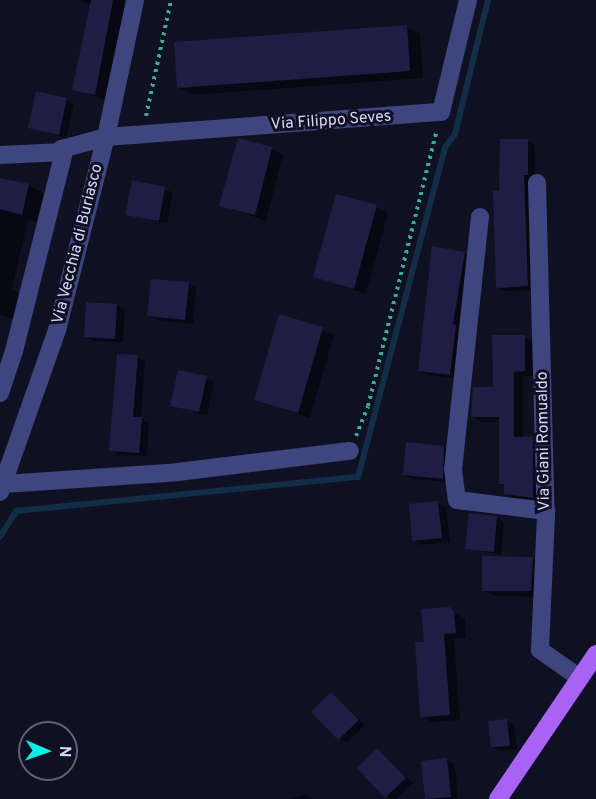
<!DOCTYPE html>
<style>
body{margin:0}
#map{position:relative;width:596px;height:799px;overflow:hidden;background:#101023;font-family:Overpass,sans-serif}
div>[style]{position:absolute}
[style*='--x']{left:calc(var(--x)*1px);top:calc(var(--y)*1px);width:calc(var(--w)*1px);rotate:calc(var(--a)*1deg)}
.shadow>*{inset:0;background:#0007}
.stream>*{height:6px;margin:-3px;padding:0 3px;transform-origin:3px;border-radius:3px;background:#112e46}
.building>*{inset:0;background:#1f1d43}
.path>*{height:4px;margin-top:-2px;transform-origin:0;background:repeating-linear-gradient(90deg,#37ae95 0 3px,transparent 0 7.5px)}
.minor>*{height:18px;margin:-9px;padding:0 9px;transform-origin:9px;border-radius:9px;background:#3e457f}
.major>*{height:18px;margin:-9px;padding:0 9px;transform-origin:9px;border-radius:9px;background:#a863f5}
span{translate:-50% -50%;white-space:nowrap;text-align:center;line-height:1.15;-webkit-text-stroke:6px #101023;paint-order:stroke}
.street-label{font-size:16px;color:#d5d6fc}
.north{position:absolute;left:18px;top:721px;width:60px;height:60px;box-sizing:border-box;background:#101023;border:2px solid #5f5f7a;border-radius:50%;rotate:92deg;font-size:16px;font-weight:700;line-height:24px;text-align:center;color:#d5d6fc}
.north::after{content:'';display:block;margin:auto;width:21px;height:27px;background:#0feee3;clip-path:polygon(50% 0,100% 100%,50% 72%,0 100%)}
</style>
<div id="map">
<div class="shadow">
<i style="clip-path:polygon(80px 0,127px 0,105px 100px,74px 89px,92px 5px)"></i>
<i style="clip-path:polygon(406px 27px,420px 34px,423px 78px,192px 95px,178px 87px)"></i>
<i style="clip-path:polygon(66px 99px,74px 104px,66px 138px,30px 127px)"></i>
<i style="clip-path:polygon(528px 141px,535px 145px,535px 290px,505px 291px,497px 287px)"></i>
<i style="clip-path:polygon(271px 149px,283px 155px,266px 221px,221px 205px)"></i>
<i style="clip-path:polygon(0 179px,29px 185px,44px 194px,37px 222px,28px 220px,12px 289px,22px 295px,18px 320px,0 315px)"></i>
<i style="clip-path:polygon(133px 182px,173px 192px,167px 224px,127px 214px)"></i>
<i style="clip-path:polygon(376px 207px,388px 213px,366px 294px,315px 277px)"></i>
<i style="clip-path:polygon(464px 253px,472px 258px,458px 379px,427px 375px,419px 370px)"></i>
<i style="clip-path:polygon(189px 284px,196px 288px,193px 324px,157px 320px,149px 316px)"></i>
<i style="clip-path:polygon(117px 305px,125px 310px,123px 342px,93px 341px,85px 336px)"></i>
<i style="clip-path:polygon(280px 315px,334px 335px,310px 418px,255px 399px)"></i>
<i style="clip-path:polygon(524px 337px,534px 342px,534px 376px,523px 376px,523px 439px,542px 444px,542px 503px,515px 499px,506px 494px,506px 486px,500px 483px,501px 422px,482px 422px,472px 417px,495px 389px)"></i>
<i style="clip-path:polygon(137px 357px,145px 361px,141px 419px,149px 423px,147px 456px,119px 455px,111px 450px)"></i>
<i style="clip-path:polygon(206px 378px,214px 382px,207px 416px,172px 405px)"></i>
<i style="clip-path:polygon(444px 447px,452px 451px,450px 482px,412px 479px,405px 474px)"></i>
<i style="clip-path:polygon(438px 503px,446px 507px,450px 542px,421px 545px,414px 540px)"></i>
<i style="clip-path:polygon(497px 518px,504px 522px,501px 555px,466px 548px)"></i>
<i style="clip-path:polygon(532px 559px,544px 565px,543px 597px,495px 596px,483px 590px)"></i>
<i style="clip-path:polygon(450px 609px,465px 619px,466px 638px,454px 639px,460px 720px,432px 722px,422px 716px,425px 643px)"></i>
<i style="clip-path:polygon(332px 694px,365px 725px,347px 743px,339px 739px)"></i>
<i style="clip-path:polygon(507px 721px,514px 725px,517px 749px,500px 751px,492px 747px)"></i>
<i style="clip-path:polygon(378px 750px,413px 783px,396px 799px,386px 797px)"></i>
<i style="clip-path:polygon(447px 760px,455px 764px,458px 799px,427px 799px,423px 762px)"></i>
<i style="clip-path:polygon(305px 794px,313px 799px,288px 799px)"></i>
</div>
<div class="stream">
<i style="--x:0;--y:537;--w:31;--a:-58"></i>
<i style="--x:16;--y:511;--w:344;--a:-5.7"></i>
<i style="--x:358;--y:477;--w:341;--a:-75.2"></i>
<i style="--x:445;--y:147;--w:16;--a:-52"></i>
<i style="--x:455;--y:134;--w:138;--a:-76.2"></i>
</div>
<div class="building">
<i style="clip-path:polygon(91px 0,113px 0,95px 95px,72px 90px)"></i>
<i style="clip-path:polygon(407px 25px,410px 71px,177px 88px,174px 42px)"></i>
<i style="clip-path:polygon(36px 91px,67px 98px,59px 135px,28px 128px)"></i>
<i style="clip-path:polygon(238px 138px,272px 147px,255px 215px,219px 206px)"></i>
<i style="clip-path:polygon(500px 139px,528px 139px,528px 175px,524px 175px,528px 286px,496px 288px,493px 191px,499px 191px)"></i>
<i style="clip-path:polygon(0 178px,29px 184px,22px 215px,0 209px)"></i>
<i style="clip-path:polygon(132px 180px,165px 187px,159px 221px,125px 215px)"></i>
<i style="clip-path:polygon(336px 194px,377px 205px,354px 289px,313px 277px)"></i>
<i style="clip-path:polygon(432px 246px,465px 252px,453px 324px,456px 325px,450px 375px,418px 371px)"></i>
<i style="clip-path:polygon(151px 279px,189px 282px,185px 320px,147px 316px)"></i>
<i style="clip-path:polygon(86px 302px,117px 304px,115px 339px,84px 337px)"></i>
<i style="clip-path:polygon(279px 314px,323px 327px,298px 413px,254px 400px)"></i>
<i style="clip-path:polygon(492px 335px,525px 335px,525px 371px,514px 372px,514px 437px,533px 437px,533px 498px,504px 494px,504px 484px,499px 484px,499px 417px,471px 417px,473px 387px,493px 387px)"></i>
<i style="clip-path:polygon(117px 354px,138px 355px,133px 417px,142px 417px,139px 453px,109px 451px)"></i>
<i style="clip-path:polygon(178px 370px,207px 376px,199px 412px,170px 406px)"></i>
<i style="clip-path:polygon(406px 442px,444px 446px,443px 479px,403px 475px)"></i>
<i style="clip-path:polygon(438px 501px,442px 538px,412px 541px,409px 504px)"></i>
<i style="clip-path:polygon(469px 513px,497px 516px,494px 552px,465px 549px)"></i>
<i style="clip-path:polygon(482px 556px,533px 557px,531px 591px,482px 591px)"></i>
<i style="clip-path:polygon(450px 607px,454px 612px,456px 633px,444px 634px,450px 715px,420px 717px,415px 642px,424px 642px,421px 609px)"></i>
<i style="clip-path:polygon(331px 692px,359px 720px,338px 740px,311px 712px)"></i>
<i style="clip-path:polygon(507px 719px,510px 746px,491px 747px,488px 721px)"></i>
<i style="clip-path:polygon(377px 748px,406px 778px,385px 798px,357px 768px)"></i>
<i style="clip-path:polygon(447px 758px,451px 797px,425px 799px,421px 761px)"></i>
</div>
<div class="path">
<i style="--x:146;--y:116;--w:119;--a:-77.8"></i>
<i style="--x:356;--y:436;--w:32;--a:-68"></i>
<i style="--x:368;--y:406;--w:284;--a:-76"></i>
</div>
<div class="minor">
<i style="--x:0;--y:155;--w:64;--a:-2.7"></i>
<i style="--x:537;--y:183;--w:333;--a:88.5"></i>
<i style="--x:546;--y:516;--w:134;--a:92.6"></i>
<i style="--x:540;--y:650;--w:49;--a:35"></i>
<i style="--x:480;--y:217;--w:253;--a:96.1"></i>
<i style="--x:453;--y:469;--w:31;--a:83"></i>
<i style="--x:457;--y:500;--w:90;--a:7"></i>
<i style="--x:0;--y:393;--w:44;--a:-71.6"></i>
<i style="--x:14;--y:351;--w:205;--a:-75.9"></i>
<i style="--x:64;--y:152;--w:4;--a:-124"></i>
<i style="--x:62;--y:149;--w:46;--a:-15.3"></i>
<i style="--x:106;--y:137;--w:336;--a:-4.3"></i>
<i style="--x:441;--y:112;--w:115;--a:-76.4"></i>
<i style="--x:4;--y:484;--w:174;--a:-3.9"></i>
<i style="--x:178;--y:472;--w:173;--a:-7"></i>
<i style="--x:0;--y:492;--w:172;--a:-70.6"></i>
<i style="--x:57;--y:330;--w:199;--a:-75.8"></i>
<i style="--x:106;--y:137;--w:140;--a:-78"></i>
</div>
<div class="major">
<i style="--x:498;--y:799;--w:175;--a:-55.9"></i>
</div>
<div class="street-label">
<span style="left:331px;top:121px;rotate:-4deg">Via Filippo Seves</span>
<span style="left:78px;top:244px;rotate:-76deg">Via Vecchia di Buriasco</span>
<span style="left:544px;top:441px;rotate:-91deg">Via Giani Romualdo</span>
</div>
<div class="north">N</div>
</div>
